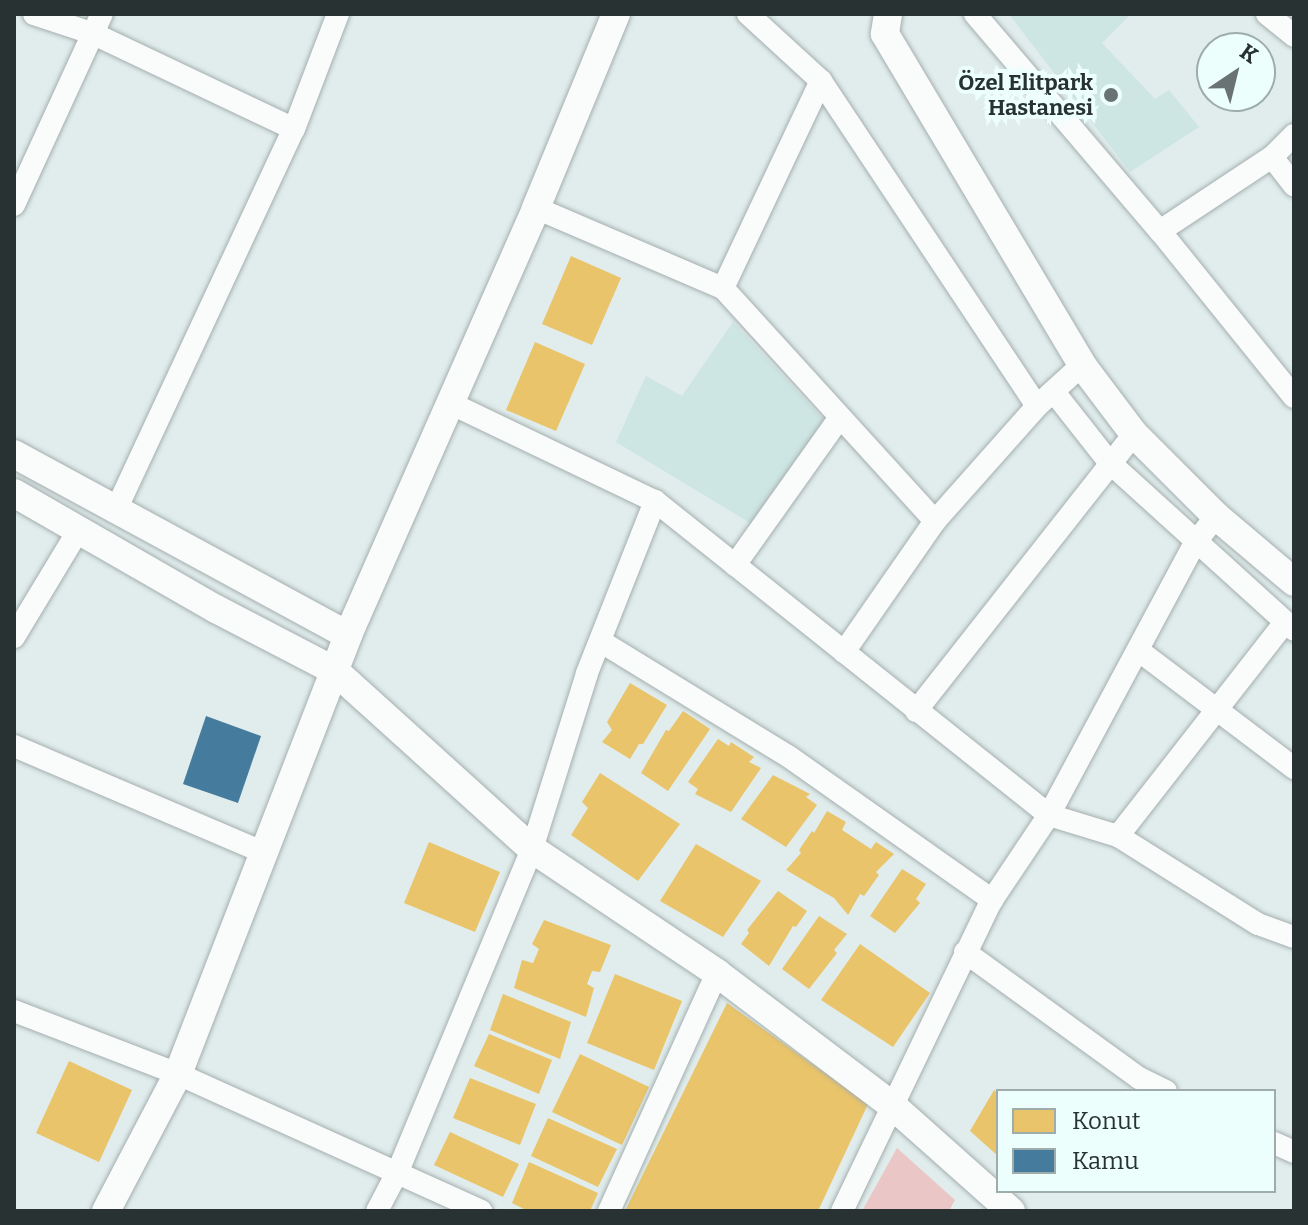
<!DOCTYPE html>
<meta charset="utf-8">
<style>
body{margin:0}
#map{position:relative;width:1308px;height:1225px;overflow:hidden;background:#e0edec;font-family:Bitter,serif}
div>[style]{position:absolute}
[style*='--x']{left:calc(var(--x)*1px);top:calc(var(--y)*1px);width:calc(var(--w)*1px);rotate:calc(var(--a)*1deg)}
.built>*{inset:0;background:#cde5e3}
.green>*{inset:0;background:#eac7c6}
.homes>*{inset:0;background:#e9c46a}
.public>*{inset:0;background:#457b9d}
.roads{filter:drop-shadow(0 0 2px #a5aeae) drop-shadow(0 0 2px #a5aeae)}
.minor>*{height:22px;margin:-11px;padding:0 11px;transform-origin:11px;border-radius:11px;background:#fafcfc}
.tertiary>*{height:28px;margin:-14px;padding:0 14px;transform-origin:14px;border-radius:14px;background:#fafcfc}
.dots>*{width:22px;height:22px;translate:-50% -50%;box-sizing:border-box;border:4px solid #ecfffd;border-radius:50%}
span{translate:-50% -50%;white-space:nowrap;text-align:center;line-height:1.15;-webkit-text-stroke:8px #ecfffd;paint-order:stroke}
.poi-label{font-size:22px;color:#293232;font-weight:700}
.right{translate:-100% -50%;text-align:right}
.frame{position:absolute;inset:0;border:16px solid #293232;pointer-events:none}
.legend{position:absolute;left:996px;top:1089px;width:280px;height:104px;box-sizing:border-box;background:#ecfffd;border:2px solid #9eadac;margin:0;padding:10px 14px;list-style:none;font-size:24px;color:#293232}
.legend li{display:flex;align-items:center;gap:16px;height:40px}
.legend b{width:40px;border:2px solid #9eadac}
.north{position:absolute;left:1196px;top:32px;width:80px;height:80px;box-sizing:border-box;background:#ecfffd;border:2px solid #9eadac;border-radius:50%;rotate:35deg;font-size:22px;font-weight:700;line-height:32px;text-align:center;color:#293232}
.north::after{content:'';display:block;margin:auto;width:28px;height:36px;background:#697373;clip-path:polygon(50% 0,100% 100%,50% 72%,0 100%)}
</style>
<div id="map">
<div class="built">
<i style="clip-path:polygon(1009px 14px,1131px 14px,1102px 43px,1155px 99px,1169px 90px,1199px 127px,1130px 172px)"></i>
<i style="clip-path:polygon(733px 322px,823px 419px,825px 431px,757px 527px,616px 442px,646px 376px,682px 396px)"></i>
</div>
<div class="green">
<i style="clip-path:polygon(897px 1148px,955px 1200px,949px 1211px,862px 1211px)"></i>
</div>
<div class="homes">
<i style="clip-path:polygon(571px 256px,621px 278px,592px 345px,542px 324px)"></i>
<i style="clip-path:polygon(535px 342px,585px 364px,556px 431px,506px 410px)"></i>
<i style="clip-path:polygon(630px 683px,667px 705px,643px 744px,639px 744px,630px 759px,602px 742px,612px 730px,607px 722px)"></i>
<i style="clip-path:polygon(683px 711px,710px 729px,668px 791px,641px 773px,666px 730px,669px 731px)"></i>
<i style="clip-path:polygon(718px 739px,729px 746px,731px 742px,754px 757px,749px 762px,761px 768px,731px 812px,695px 794px,698px 789px,688px 782px)"></i>
<i style="clip-path:polygon(600px 773px,680px 824px,638px 881px,571px 835px,588px 808px,582px 802px)"></i>
<i style="clip-path:polygon(773px 775px,810px 794px,806px 797px,817px 805px,786px 847px,741px 819px)"></i>
<i style="clip-path:polygon(827px 811px,846px 822px,842px 830px,871px 849px,876px 842px,894px 854px,876px 872px,879px 875px,864px 896px,860px 894px,848px 915px,834px 898px,786px 870px,801px 853px,799px 850px,812px 831px,814px 833px)"></i>
<i style="clip-path:polygon(429px 842px,500px 872px,475px 932px,404px 903px)"></i>
<i style="clip-path:polygon(696px 844px,761px 881px,723px 937px,660px 901px)"></i>
<i style="clip-path:polygon(902px 869px,926px 884px,916px 899px,920px 903px,895px 933px,870px 916px)"></i>
<i style="clip-path:polygon(778px 891px,807px 911px,796px 927px,793px 926px,769px 966px,741px 944px,749px 933px,747px 930px)"></i>
<i style="clip-path:polygon(819px 916px,847px 934px,834px 950px,837px 953px,809px 989px,782px 969px)"></i>
<i style="clip-path:polygon(544px 920px,611px 945px,600px 972px,592px 971px,587px 984px,594px 988px,586px 1017px,514px 988px,522px 960px,533px 963px,539px 949px,532px 944px)"></i>
<i style="clip-path:polygon(860px 944px,930px 993px,893px 1047px,821px 1000px)"></i>
<i style="clip-path:polygon(615px 974px,682px 1001px,654px 1070px,587px 1043px)"></i>
<i style="clip-path:polygon(503px 994px,571px 1022px,560px 1059px,490px 1030px)"></i>
<i style="clip-path:polygon(727px 1003px,868px 1104px,818px 1211px,625px 1211px)"></i>
<i style="clip-path:polygon(489px 1034px,552px 1060px,539px 1094px,474px 1066px)"></i>
<i style="clip-path:polygon(580px 1054px,649px 1087px,622px 1145px,552px 1112px)"></i>
<i style="clip-path:polygon(69px 1061px,132px 1090px,99px 1162px,36px 1133px)"></i>
<i style="clip-path:polygon(470px 1078px,536px 1104px,520px 1145px,453px 1118px)"></i>
<i style="clip-path:polygon(994px 1090px,998px 1093px,998px 1156px,970px 1131px)"></i>
<i style="clip-path:polygon(548px 1118px,617px 1149px,598px 1187px,531px 1156px)"></i>
<i style="clip-path:polygon(450px 1132px,519px 1164px,503px 1197px,434px 1165px)"></i>
<i style="clip-path:polygon(529px 1162px,598px 1193px,590px 1211px,528px 1211px,512px 1203px)"></i>
</div>
<div class="public">
<i style="clip-path:polygon(206px 716px,261px 736px,238px 803px,183px 784px)"></i>
</div>
<div class="roads">
<div class="minor">
<i style="--x:34;--y:14;--w:63;--a:18.4"></i>
<i style="--x:94;--y:34;--w:221;--a:25.4"></i>
<i style="--x:748;--y:14;--w:99;--a:42.5"></i>
<i style="--x:821;--y:81;--w:390;--a:56.4"></i>
<i style="--x:975;--y:14;--w:285;--a:49.6"></i>
<i style="--x:1160;--y:231;--w:213;--a:51.1"></i>
<i style="--x:1267;--y:14;--w:35;--a:39"></i>
<i style="--x:1272;--y:157;--w:36;--a:52"></i>
<i style="--x:14;--y:205;--w:210;--a:-65.3"></i>
<i style="--x:536;--y:208;--w:203;--a:23.2"></i>
<i style="--x:723;--y:288;--w:315;--a:47.7"></i>
<i style="--x:1160;--y:231;--w:134;--a:-33.5"></i>
<i style="--x:1272;--y:157;--w:31;--a:-45"></i>
<i style="--x:723;--y:288;--w:229;--a:-64.7"></i>
<i style="--x:1054;--y:392;--w:89;--a:51.8"></i>
<i style="--x:1109;--y:462;--w:250;--a:42.2"></i>
<i style="--x:450;--y:403;--w:227;--a:25.6"></i>
<i style="--x:655;--y:501;--w:504;--a:38.55"></i>
<i style="--x:1049;--y:815;--w:72;--a:16.9"></i>
<i style="--x:1118;--y:836;--w:165;--a:32.2"></i>
<i style="--x:1258;--y:924;--w:38;--a:20"></i>
<i style="--x:115;--y:512;--w:423;--a:-65"></i>
<i style="--x:294;--y:129;--w:123;--a:-69.1"></i>
<i style="--x:735;--y:565;--w:181;--a:-54.6"></i>
<i style="--x:14;--y:637;--w:124;--a:-58.9"></i>
<i style="--x:600;--y:641;--w:220;--a:31.5"></i>
<i style="--x:788;--y:756;--w:250;--a:35.2"></i>
<i style="--x:1138;--y:650;--w:196;--a:37.1"></i>
<i style="--x:844;--y:652;--w:160;--a:-55.2"></i>
<i style="--x:935;--y:521;--w:154;--a:-48.4"></i>
<i style="--x:1037;--y:406;--w:61;--a:-42.3"></i>
<i style="--x:916;--y:711;--w:352;--a:-51.8"></i>
<i style="--x:14;--y:746;--w:270;--a:23.1"></i>
<i style="--x:1118;--y:836;--w:271;--a:-52"></i>
<i style="--x:965;--y:952;--w:215;--a:35.9"></i>
<i style="--x:1139;--y:1078;--w:30;--a:26"></i>
<i style="--x:14;--y:1011;--w:176;--a:21"></i>
<i style="--x:178;--y:1074;--w:333;--a:24.3"></i>
<i style="--x:1274;--y:1143;--w:22;--a:24"></i>
<i style="--x:377;--y:1211;--w:45;--a:-62.3"></i>
<i style="--x:398;--y:1171;--w:349;--a:-67.4"></i>
<i style="--x:532;--y:849;--w:184;--a:-72.6"></i>
<i style="--x:587;--y:673;--w:185;--a:-68.4"></i>
<i style="--x:609;--y:1211;--w:261;--a:-65.6"></i>
<i style="--x:842;--y:1211;--w:345;--a:-64.3"></i>
<i style="--x:992;--y:900;--w:102;--a:-56.2"></i>
<i style="--x:1049;--y:815;--w:309;--a:-61.8"></i>
<i style="--x:1195;--y:543;--w:34;--a:-52"></i>
</div>
<div class="tertiary">
<i style="--x:888;--y:14;--w:20;--a:99"></i>
<i style="--x:885;--y:34;--w:385;--a:59.2"></i>
<i style="--x:1082;--y:365;--w:86;--a:53"></i>
<i style="--x:1134;--y:434;--w:116;--a:45"></i>
<i style="--x:1216;--y:516;--w:102;--a:40.2"></i>
<i style="--x:14;--y:454;--w:380;--a:28.5"></i>
<i style="--x:14;--y:493;--w:233;--a:29.9"></i>
<i style="--x:216;--y:609;--w:134;--a:27.5"></i>
<i style="--x:335;--y:671;--w:266;--a:42.1"></i>
<i style="--x:532;--y:849;--w:223;--a:33.8"></i>
<i style="--x:717;--y:973;--w:221;--a:37.1"></i>
<i style="--x:893;--y:1106;--w:158;--a:41.7"></i>
<i style="--x:106;--y:1211;--w:155;--a:-62.3"></i>
<i style="--x:178;--y:1074;--w:471;--a:-68.8"></i>
<i style="--x:348;--y:635;--w:467;--a:-66.2"></i>
<i style="--x:536;--y:208;--w:210;--a:-67.6"></i>
</div>
</div>
<div class="dots">
<i style="left:1111px;top:95px;background:#697373"></i>
</div>
<div class="poi-label">
<span class="right" style="left:1093px;top:95px">Özel Elitpark<br>Hastanesi</span>
</div>
<div class="frame"></div>
<ul class="legend">
<li><b style="height:22px;background:#e9c46a"></b>Konut</li>
<li><b style="height:22px;background:#457b9d"></b>Kamu</li>
</ul>
<div class="north">K</div>
</div>
